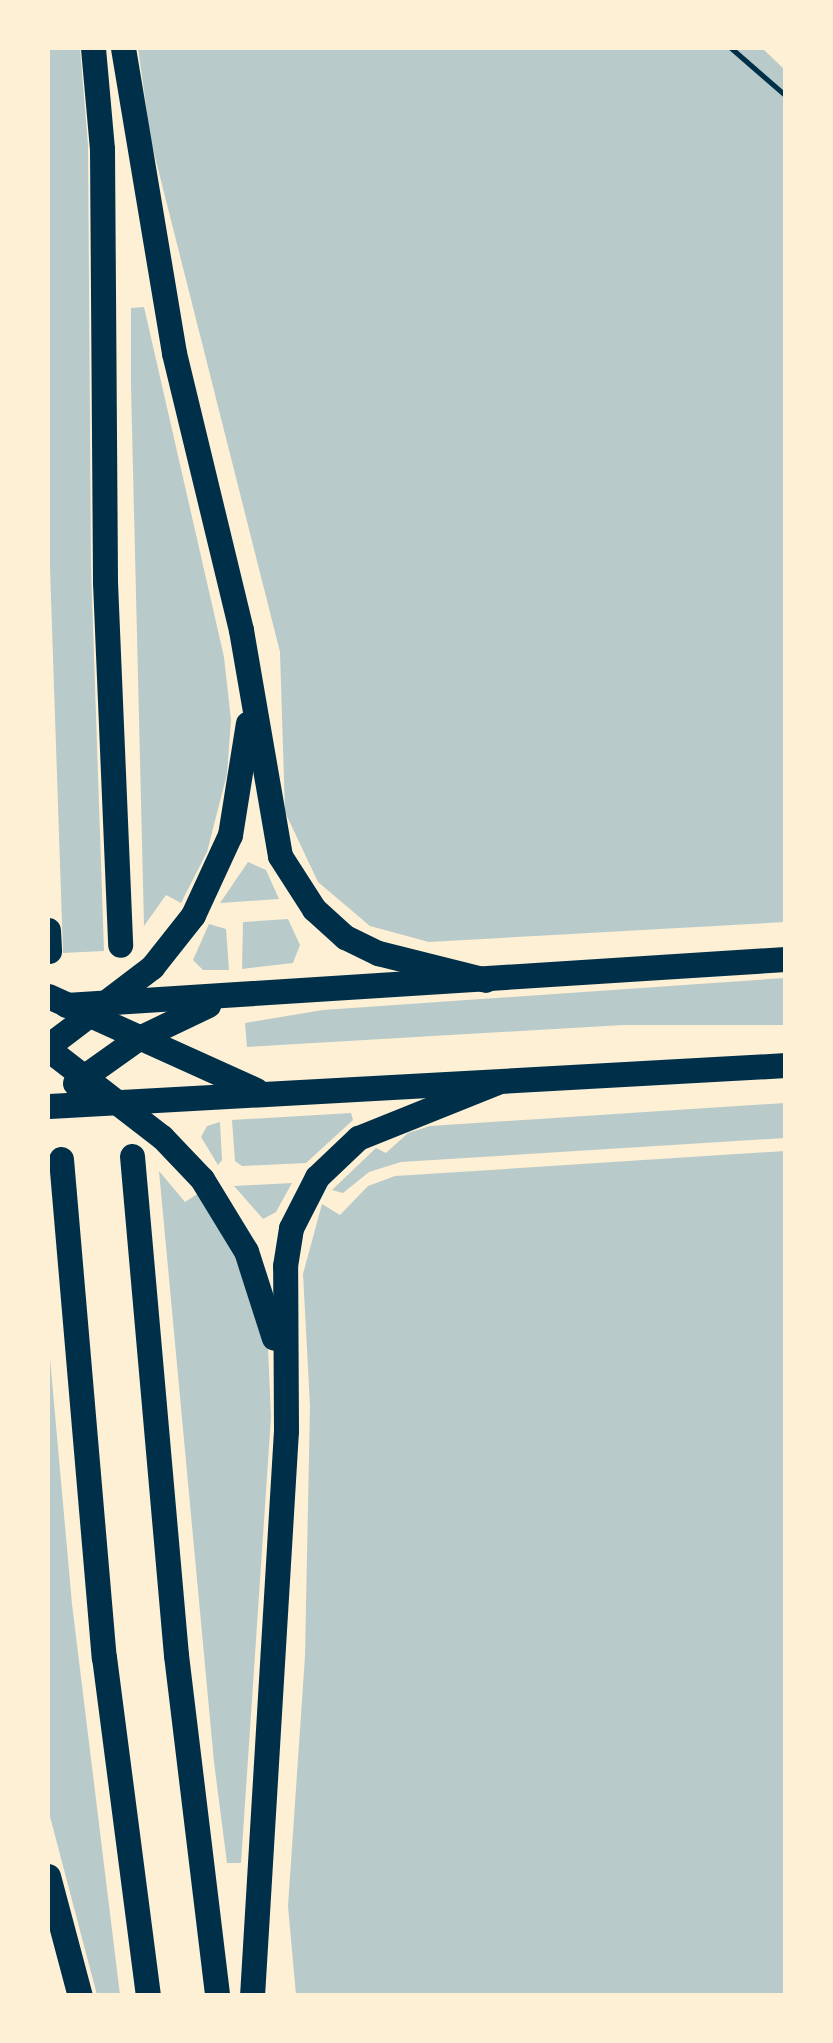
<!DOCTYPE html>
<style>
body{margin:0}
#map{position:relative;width:833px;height:2043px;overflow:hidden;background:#fdf0d5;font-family:Manrope,sans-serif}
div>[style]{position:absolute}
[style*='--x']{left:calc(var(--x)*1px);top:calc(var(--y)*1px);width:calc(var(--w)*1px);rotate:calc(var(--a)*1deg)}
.green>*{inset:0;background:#b9caca}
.path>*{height:5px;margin:-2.5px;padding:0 2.5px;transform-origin:2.5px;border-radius:2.5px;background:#003049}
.primary>*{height:25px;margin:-12.5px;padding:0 12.5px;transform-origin:12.5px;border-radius:12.5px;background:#003049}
span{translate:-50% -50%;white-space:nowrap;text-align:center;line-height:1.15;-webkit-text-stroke:9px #fdf0d5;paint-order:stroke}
.frame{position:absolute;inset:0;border:50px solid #fdf0d5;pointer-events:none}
</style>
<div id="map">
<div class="green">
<i style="clip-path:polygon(48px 48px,80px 48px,88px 145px,91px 568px,104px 951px,63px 953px,50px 568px)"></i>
<i style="clip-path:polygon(138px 48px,762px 48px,785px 70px,785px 922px,429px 942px,370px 926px,318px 882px,285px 812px,280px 652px,151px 141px)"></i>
<i style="clip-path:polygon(144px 307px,224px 657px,231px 720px,227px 774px,207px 852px,181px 903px,166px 895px,144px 926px,131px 387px,131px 308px)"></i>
<i style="clip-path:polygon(248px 862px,266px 870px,279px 899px,220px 903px)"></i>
<i style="clip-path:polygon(288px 919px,300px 945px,293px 963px,242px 969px,243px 922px)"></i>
<i style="clip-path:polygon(209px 924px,226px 929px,229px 970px,203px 970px,193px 960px)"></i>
<i style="clip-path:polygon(785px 978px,785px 1025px,623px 1025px,247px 1047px,245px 1023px,323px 1010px)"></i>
<i style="clip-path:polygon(785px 1103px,785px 1138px,401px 1162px,369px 1172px,343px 1193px,332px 1190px,376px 1148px,386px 1153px,408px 1133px,430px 1126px)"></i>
<i style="clip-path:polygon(351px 1113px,353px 1120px,306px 1163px,242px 1166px,235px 1161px,232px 1120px)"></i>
<i style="clip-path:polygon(220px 1122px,222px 1160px,218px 1165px,201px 1137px,207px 1126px)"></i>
<i style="clip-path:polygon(785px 1151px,785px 1995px,296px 1995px,288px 1906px,305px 1656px,310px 1406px,303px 1274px,322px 1204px,340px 1215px,368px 1186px,395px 1176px)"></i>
<i style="clip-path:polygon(159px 1171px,185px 1202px,199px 1193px,229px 1241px,268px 1348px,271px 1417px,241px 1863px,227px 1863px,214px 1762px)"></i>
<i style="clip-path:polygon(292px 1183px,276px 1212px,263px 1219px,234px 1186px)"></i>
<i style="clip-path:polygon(48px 1336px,72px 1604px,120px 1995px,97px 1995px,48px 1809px)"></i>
</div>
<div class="path">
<i style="--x:731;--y:48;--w:73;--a:41.1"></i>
</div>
<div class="primary">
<i style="--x:93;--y:48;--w:101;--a:84.9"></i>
<i style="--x:102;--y:149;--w:433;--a:89.6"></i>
<i style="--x:105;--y:582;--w:363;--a:87.6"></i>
<i style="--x:123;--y:48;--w:309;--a:80.5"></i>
<i style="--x:174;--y:353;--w:285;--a:76.4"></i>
<i style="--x:241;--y:630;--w:229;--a:80.2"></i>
<i style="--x:280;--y:856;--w:63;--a:57.3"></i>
<i style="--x:314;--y:909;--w:42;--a:42.1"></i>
<i style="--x:345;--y:937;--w:37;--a:26"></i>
<i style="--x:378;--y:953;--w:111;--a:14"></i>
<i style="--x:48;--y:930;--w:21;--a:87"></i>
<i style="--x:48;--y:996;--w:228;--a:24.3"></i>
<i style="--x:66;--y:1005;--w:721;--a:-3.66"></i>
<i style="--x:48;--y:1046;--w:131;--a:-37.2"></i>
<i style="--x:152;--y:967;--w:66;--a:-51.7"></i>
<i style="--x:193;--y:915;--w:88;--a:-65.2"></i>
<i style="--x:230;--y:835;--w:113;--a:-80.9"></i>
<i style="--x:48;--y:1049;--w:144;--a:37.7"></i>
<i style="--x:162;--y:1137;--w:58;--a:46.4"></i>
<i style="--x:202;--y:1179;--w:84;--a:58.6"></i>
<i style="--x:246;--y:1251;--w:91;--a:72.2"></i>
<i style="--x:75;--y:1083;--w:76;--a:-35.4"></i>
<i style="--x:137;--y:1039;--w:79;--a:-25.6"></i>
<i style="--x:49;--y:1106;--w:738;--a:-3.18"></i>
<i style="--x:132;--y:1156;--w:501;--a:84.96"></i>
<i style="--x:176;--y:1655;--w:343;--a:83.1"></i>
<i style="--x:61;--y:1159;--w:500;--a:85.1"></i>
<i style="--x:104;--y:1657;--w:342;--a:82.6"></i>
<i style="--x:48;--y:1876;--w:124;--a:75.1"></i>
<i style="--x:252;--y:1996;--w:566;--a:-86.56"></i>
<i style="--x:286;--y:1431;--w:165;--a:-90.3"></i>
<i style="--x:285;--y:1266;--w:38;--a:-81"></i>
<i style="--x:291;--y:1228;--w:57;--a:-63"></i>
<i style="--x:317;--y:1177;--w:57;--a:-43.6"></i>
<i style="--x:358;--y:1138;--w:150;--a:-21.9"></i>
</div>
<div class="frame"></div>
</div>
